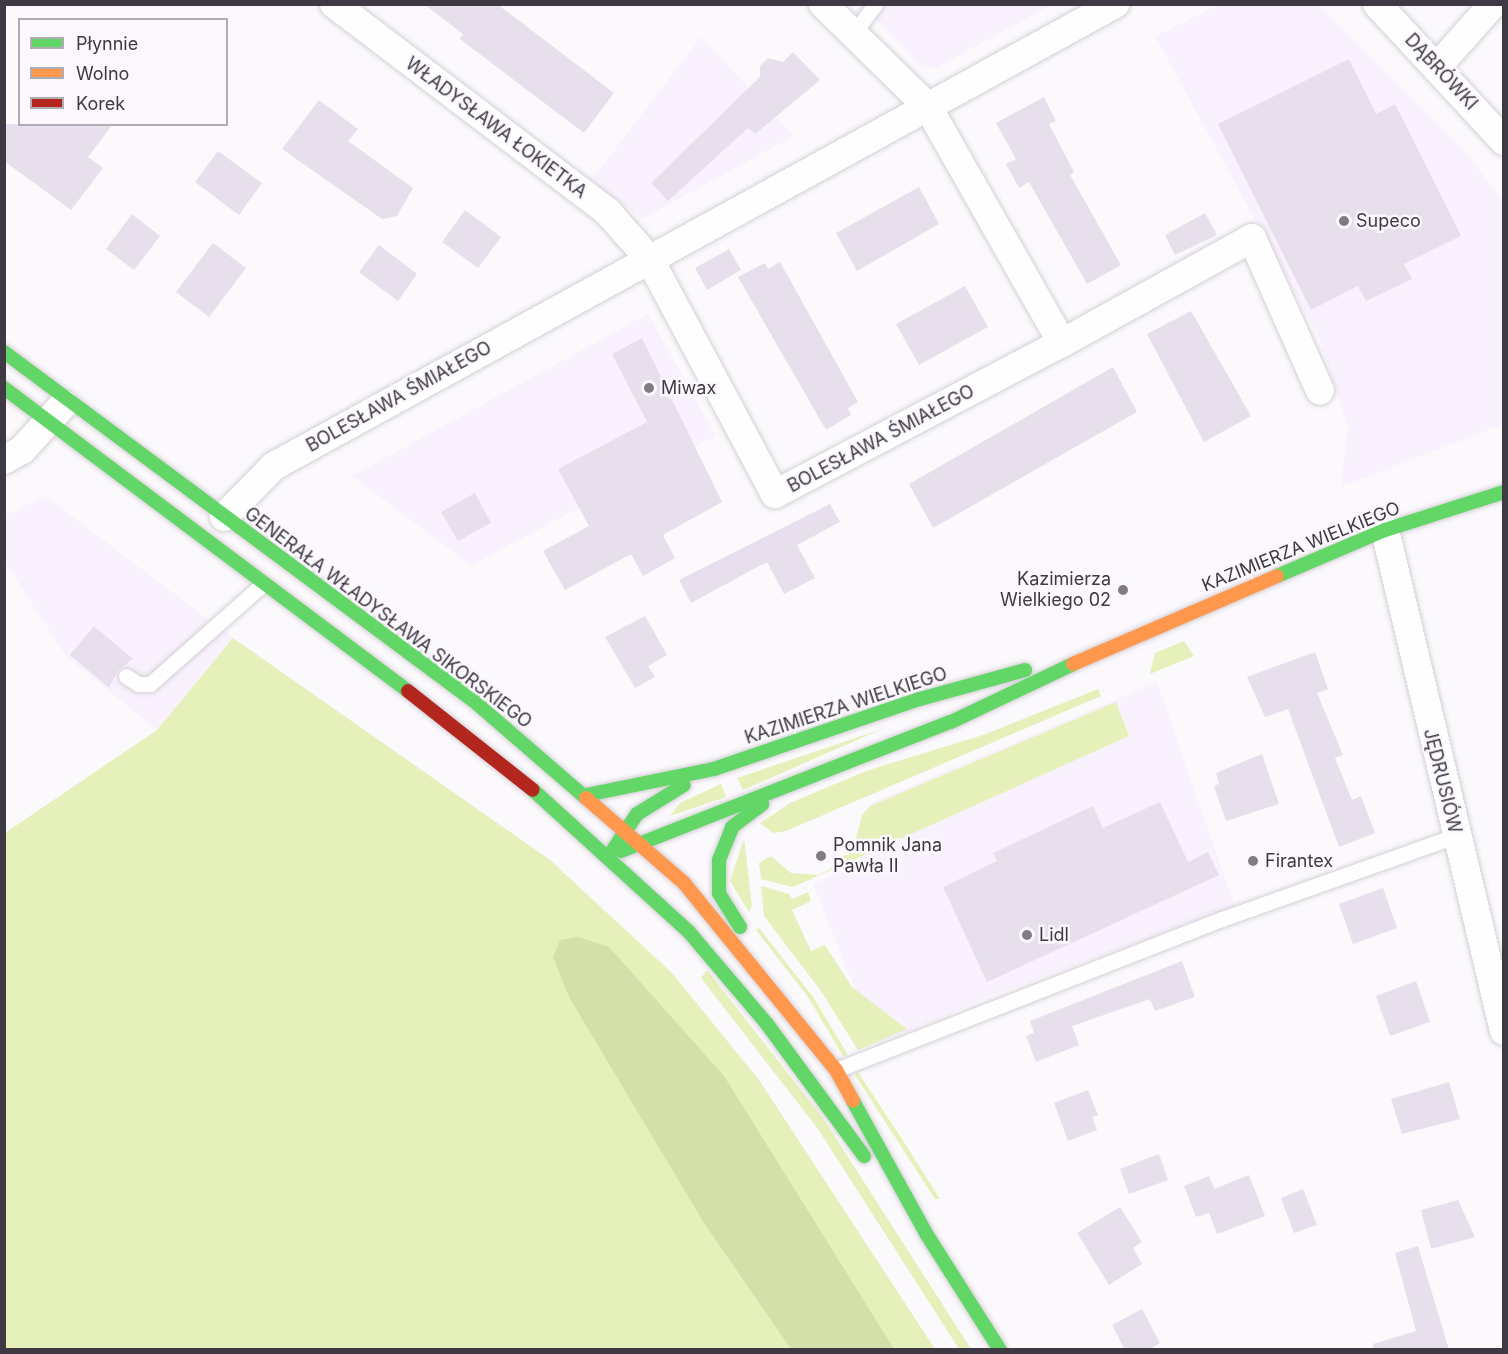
<!DOCTYPE html>
<meta charset="utf-8">
<style>
body{margin:0}
#map{position:relative;width:1508px;height:1354px;overflow:hidden;background:#fbf9fc;font-family:Inter,sans-serif}
div>[style]{position:absolute}
[style*='--x']{left:calc(var(--x)*1px);top:calc(var(--y)*1px);width:calc(var(--w)*1px);rotate:calc(var(--a)*1deg)}
.built>*{inset:0;background:#f9f1fd}
.green>*{inset:0;background:#e6f0bb}
.forest>*{inset:0;background:#d4dfa9}
.building>*{inset:0;background:#e8dfed}
.roads{filter:drop-shadow(0 0 2px #d4d0d6) drop-shadow(0 0 2px #d4d0d6)}
.lane>*{height:15px;margin:-7.5px;padding:0 7.5px;transform-origin:7.5px;border-radius:7.5px;background:#fefeff}
.street>*{height:28px;margin:-14px;padding:0 14px;transform-origin:14px;border-radius:14px;background:#fefeff}
.fast>*{height:14px;margin:-7px;padding:0 7px;transform-origin:7px;border-radius:7px;background:#63d668}
.slow>*{height:14px;margin:-7px;padding:0 7px;transform-origin:7px;border-radius:7px;background:#ff974d}
.jam>*{height:14px;margin:-7px;padding:0 7px;transform-origin:7px;border-radius:7px;background:#b3261e}
.dots>*{width:16px;height:16px;translate:-50% -50%;box-sizing:border-box;border:3px solid #fbf8fd;border-radius:50%}
span{translate:-50% -50%;white-space:nowrap;text-align:center;line-height:1.15;-webkit-text-stroke:5px #fbf8fd;paint-order:stroke}
.street-label{font-size:18px;color:#3f3943}
.poi-label{font-size:18px;color:#3f3943}
.left{translate:0 -50%;text-align:left}
.right{translate:-100% -50%;text-align:right}
.frame{position:absolute;inset:0;border:6px solid #3f3943;pointer-events:none}
.legend{position:absolute;left:18px;top:18px;width:210px;height:108px;box-sizing:border-box;background:#fbf8fd;border:2px solid #b0acb3;margin:0;padding:8px 10px;list-style:none;font-size:18px;color:#3f3943}
.legend li{display:flex;align-items:center;gap:12px;height:30px}
.legend b{width:30px;border:2px solid #b0acb3}
</style>
<div id="map">
<div class="built">
<i style="clip-path:polygon(862px 5px,1051px 5px,936px 68px,922px 67px)"></i>
<i style="clip-path:polygon(1219px 5px,1318px 5px,1468px 155px,1503px 201px,1503px 424px,1341px 487px,1348px 428px,1319px 337px,1155px 36px)"></i>
<i style="clip-path:polygon(701px 37px,794px 136px,642px 219px,590px 182px)"></i>
<i style="clip-path:polygon(648px 314px,716px 436px,471px 565px,352px 476px)"></i>
<i style="clip-path:polygon(45px 496px,233px 638px,157px 730px,66px 656px,5px 562px,5px 516px)"></i>
<i style="clip-path:polygon(1157px 682px,1235px 907px,988px 997px,877px 1045px,813px 884px,859px 864px,869px 804px)"></i>
</div>
<div class="green">
<i style="clip-path:polygon(233px 638px,550px 860px,672px 973px,759px 1080px,935px 1349px,5px 1350px,5px 833px,157px 730px)"></i>
<i style="clip-path:polygon(1184px 641px,1194px 656px,1150px 674px,1155px 653px)"></i>
<i style="clip-path:polygon(1098px 689px,1101px 696px,786px 831px,773px 833px,760px 823px,790px 803px,866px 771px,983px 735px)"></i>
<i style="clip-path:polygon(1116px 702px,1129px 736px,793px 887px,761px 879px,759px 863px,771px 856px,791px 873px,818px 875px,834px 867px,840px 857px,852px 853px,862px 815px,870px 806px)"></i>
<i style="clip-path:polygon(882px 729px,743px 790px,737px 778px)"></i>
<i style="clip-path:polygon(721px 784px,726px 797px,670px 816px,680px 803px)"></i>
<i style="clip-path:polygon(744px 839px,752px 905px,749px 912px,730px 881px)"></i>
<i style="clip-path:polygon(761px 886px,789px 894px,792px 899px,808px 892px,811px 901px,792px 910px,811px 951px,825px 945px,852px 987px,907px 1029px,858px 1050px,821px 991px,764px 916px)"></i>
<i style="clip-path:polygon(759px 928px,813px 997px,848px 1055px,843px 1056px,808px 997px,756px 930px)"></i>
<i style="clip-path:polygon(707px 970px,823px 1118px,971px 1349px,959px 1349px,818px 1129px,701px 978px)"></i>
<i style="clip-path:polygon(857px 1071px,898px 1133px,940px 1199px,935px 1199px,855px 1075px)"></i>
</div>
<div class="forest">
<i style="clip-path:polygon(578px 937px,609px 947px,724px 1076px,894px 1349px,791px 1349px,704px 1223px,569px 997px,553px 957px,560px 940px)"></i>
</div>
<div class="building">
<i style="clip-path:polygon(424px 4px,497px 4px,614px 93px,584px 133px,460px 39px,463px 34px)"></i>
<i style="clip-path:polygon(793px 52px,820px 80px,755px 134px,748px 128px,668px 201px,651px 183px,760px 77px,760px 66px,768px 58px,783px 62px)"></i>
<i style="clip-path:polygon(1349px 59px,1376px 114px,1395px 104px,1461px 236px,1404px 264px,1412px 279px,1366px 301px,1358px 286px,1311px 310px,1218px 124px)"></i>
<i style="clip-path:polygon(1044px 97px,1056px 121px,1049px 124px,1074px 172px,1070px 175px,1121px 265px,1087px 284px,1029px 182px,1019px 188px,1006px 164px,1016px 159px,996px 123px)"></i>
<i style="clip-path:polygon(319px 100px,358px 129px,348px 141px,413px 188px,397px 216px,382px 219px,282px 149px)"></i>
<i style="clip-path:polygon(4px 124px,113px 124px,88px 157px,103px 168px,71px 210px,4px 161px)"></i>
<i style="clip-path:polygon(218px 151px,262px 183px,239px 215px,195px 182px)"></i>
<i style="clip-path:polygon(919px 187px,939px 224px,857px 271px,836px 233px)"></i>
<i style="clip-path:polygon(465px 210px,501px 237px,478px 268px,442px 242px)"></i>
<i style="clip-path:polygon(1205px 213px,1217px 235px,1175px 255px,1165px 235px)"></i>
<i style="clip-path:polygon(132px 214px,160px 236px,134px 270px,106px 249px)"></i>
<i style="clip-path:polygon(213px 243px,246px 268px,209px 317px,176px 292px)"></i>
<i style="clip-path:polygon(379px 245px,417px 274px,398px 301px,359px 272px)"></i>
<i style="clip-path:polygon(729px 249px,741px 270px,707px 290px,695px 268px)"></i>
<i style="clip-path:polygon(780px 262px,858px 402px,848px 408px,851px 415px,826px 430px,738px 277px,765px 263px,768px 269px)"></i>
<i style="clip-path:polygon(965px 286px,988px 327px,919px 365px,896px 324px)"></i>
<i style="clip-path:polygon(1191px 311px,1251px 416px,1204px 442px,1147px 334px)"></i>
<i style="clip-path:polygon(642px 338px,722px 502px,663px 535px,675px 558px,643px 576px,631px 554px,565px 590px,543px 551px,589px 526px,558px 469px,647px 422px,612px 354px)"></i>
<i style="clip-path:polygon(1113px 367px,1137px 412px,933px 528px,909px 484px)"></i>
<i style="clip-path:polygon(475px 493px,491px 523px,458px 541px,441px 512px)"></i>
<i style="clip-path:polygon(830px 504px,840px 522px,797px 545px,815px 578px,784px 594px,767px 562px,691px 603px,679px 580px)"></i>
<i style="clip-path:polygon(645px 616px,667px 655px,648px 666px,655px 677px,635px 688px,605px 637px)"></i>
<i style="clip-path:polygon(94px 626px,133px 659px,118px 670px,109px 688px,70px 655px)"></i>
<i style="clip-path:polygon(1315px 652px,1328px 689px,1317px 693px,1343px 755px,1335px 758px,1352px 800px,1361px 796px,1375px 833px,1339px 847px,1288px 709px,1265px 717px,1247px 677px)"></i>
<i style="clip-path:polygon(1262px 754px,1279px 804px,1226px 821px,1214px 786px,1219px 784px,1216px 773px)"></i>
<i style="clip-path:polygon(1160px 802px,1188px 862px,1208px 852px,1219px 875px,987px 982px,943px 887px,997px 861px,993px 853px,1093px 806px,1103px 828px)"></i>
<i style="clip-path:polygon(1383px 888px,1397px 928px,1353px 944px,1339px 904px)"></i>
<i style="clip-path:polygon(1182px 961px,1195px 997px,1155px 1011px,1150px 999px,1072px 1026px,1079px 1045px,1036px 1062px,1026px 1036px,1034px 1033px,1030px 1021px)"></i>
<i style="clip-path:polygon(1416px 981px,1430px 1022px,1390px 1036px,1376px 996px)"></i>
<i style="clip-path:polygon(1449px 1082px,1460px 1119px,1402px 1134px,1391px 1099px)"></i>
<i style="clip-path:polygon(1088px 1090px,1098px 1115px,1092px 1117px,1097px 1130px,1068px 1141px,1054px 1103px)"></i>
<i style="clip-path:polygon(1159px 1154px,1168px 1180px,1129px 1194px,1120px 1169px)"></i>
<i style="clip-path:polygon(1249px 1175px,1265px 1216px,1217px 1234px,1209px 1213px,1196px 1217px,1184px 1186px,1209px 1176px,1214px 1189px)"></i>
<i style="clip-path:polygon(1303px 1189px,1317px 1225px,1294px 1233px,1281px 1198px)"></i>
<i style="clip-path:polygon(1458px 1200px,1475px 1237px,1431px 1249px,1421px 1210px)"></i>
<i style="clip-path:polygon(1120px 1207px,1142px 1242px,1133px 1248px,1142px 1264px,1109px 1285px,1077px 1233px)"></i>
<i style="clip-path:polygon(1418px 1246px,1449px 1350px,1374px 1350px,1373px 1344px,1416px 1331px,1395px 1253px)"></i>
<i style="clip-path:polygon(1142px 1309px,1160px 1343px,1148px 1350px,1125px 1350px,1112px 1325px)"></i>
</div>
<div class="roads">
<div class="lane">
<i style="--x:854;--y:33;--w:36;--a:-54"></i>
<i style="--x:126;--y:676;--w:14;--a:34"></i>
<i style="--x:138;--y:684;--w:12;--a:0"></i>
<i style="--x:150;--y:684;--w:151;--a:-41.5"></i>
<i style="--x:836;--y:1070;--w:414;--a:-21.4"></i>
<i style="--x:1222;--y:919;--w:247;--a:-19.6"></i>
</div>
<div class="street">
<i style="--x:334;--y:4;--w:343;--a:37.2"></i>
<i style="--x:607;--y:211;--w:35;--a:49"></i>
<i style="--x:630;--y:237;--w:30;--a:49"></i>
<i style="--x:650;--y:260;--w:265;--a:61.9"></i>
<i style="--x:775;--y:494;--w:324;--a:-27.8"></i>
<i style="--x:1062;--y:343;--w:271;--a:-119.6"></i>
<i style="--x:928;--y:107;--w:147;--a:-135.6"></i>
<i style="--x:1377;--y:4;--w:187;--a:47.2"></i>
<i style="--x:1437;--y:67;--w:84;--a:-48.4"></i>
<i style="--x:1062;--y:343;--w:217;--a:-28.9"></i>
<i style="--x:1252;--y:238;--w:167;--a:66"></i>
<i style="--x:4;--y:460;--w:21;--a:-29"></i>
<i style="--x:22;--y:450;--w:62;--a:-47.6"></i>
<i style="--x:224;--y:517;--w:71;--a:-45.6"></i>
<i style="--x:274;--y:466;--w:960;--a:-28.78"></i>
<i style="--x:1385;--y:530;--w:515;--a:76.64"></i>
</div>
<div class="fast">
<i style="--x:4;--y:352;--w:585;--a:36.6"></i>
<i style="--x:474;--y:701;--w:148;--a:40.9"></i>
<i style="--x:4;--y:388;--w:505;--a:36.87"></i>
<i style="--x:1277;--y:576;--w:117;--a:-23.1"></i>
<i style="--x:1385;--y:530;--w:125;--a:-17.7"></i>
<i style="--x:533;--y:790;--w:211;--a:42.3"></i>
<i style="--x:689;--y:932;--w:121;--a:49.7"></i>
<i style="--x:767;--y:1024;--w:164;--a:53.7"></i>
<i style="--x:586;--y:795;--w:131;--a:-11.5"></i>
<i style="--x:714;--y:769;--w:218;--a:-18.8"></i>
<i style="--x:920;--y:699;--w:109;--a:-15.4"></i>
<i style="--x:613;--y:850;--w:43;--a:-56.3"></i>
<i style="--x:637;--y:814;--w:55;--a:-31.7"></i>
<i style="--x:621;--y:851;--w:354;--a:-21.4"></i>
<i style="--x:951;--y:722;--w:135;--a:-25.4"></i>
<i style="--x:740;--y:927;--w:40;--a:-122"></i>
<i style="--x:719;--y:893;--w:33;--a:-90"></i>
<i style="--x:719;--y:860;--w:35;--a:-68"></i>
<i style="--x:732;--y:827;--w:38;--a:-37"></i>
<i style="--x:853;--y:1101;--w:153;--a:61.1"></i>
<i style="--x:927;--y:1235;--w:136;--a:57.6"></i>
</div>
<div class="slow">
<i style="--x:1073;--y:664;--w:222;--a:-23.3"></i>
<i style="--x:586;--y:798;--w:130;--a:40.9"></i>
<i style="--x:684;--y:883;--w:241;--a:50.9"></i>
<i style="--x:836;--y:1070;--w:35;--a:61"></i>
</div>
<div class="jam">
<i style="--x:408;--y:691;--w:159;--a:38.4"></i>
</div>
</div>
<div class="dots">
<i style="left:1344px;top:221px;background:#817c84"></i>
<i style="left:649px;top:388px;background:#817c84"></i>
<i style="left:1123px;top:590px;background:#817c84"></i>
<i style="left:821px;top:856px;background:#817c84"></i>
<i style="left:1253px;top:861px;background:#817c84"></i>
<i style="left:1027px;top:935px;background:#817c84"></i>
</div>
<div class="street-label">
<span style="left:1441px;top:72px;rotate:47deg">DĄBRÓWKI</span>
<span style="left:496px;top:128px;rotate:37deg">WŁADYSŁAWA ŁOKIETKA</span>
<span style="left:399px;top:397px;rotate:-29deg">BOLESŁAWA ŚMIAŁEGO</span>
<span style="left:881px;top:439px;rotate:-28deg">BOLESŁAWA ŚMIAŁEGO</span>
<span style="left:1301px;top:547px;rotate:-22deg">KAZIMIERZA WIELKIEGO</span>
<span style="left:388px;top:618px;rotate:37deg">GENERAŁA WŁADYSŁAWA SIKORSKIEGO</span>
<span style="left:846px;top:706px;rotate:-18deg">KAZIMIERZA WIELKIEGO</span>
<span style="left:1442px;top:781px;rotate:76deg">JĘDRUSIÓW</span>
</div>
<div class="poi-label">
<span class="left" style="left:1356px;top:221px">Supeco</span>
<span class="left" style="left:661px;top:388px">Miwax</span>
<span class="right" style="left:1111px;top:590px">Kazimierza<br>Wielkiego 02</span>
<span class="left" style="left:833px;top:856px">Pomnik Jana<br>Pawła II</span>
<span class="left" style="left:1265px;top:861px">Firantex</span>
<span class="left" style="left:1039px;top:935px">Lidl</span>
</div>
<div class="frame"></div>
<ul class="legend">
<li><b style="height:8px;background:#63d668"></b>Płynnie</li>
<li><b style="height:8px;background:#ff974d"></b>Wolno</li>
<li><b style="height:8px;background:#b3261e"></b>Korek</li>
</ul>
</div>
